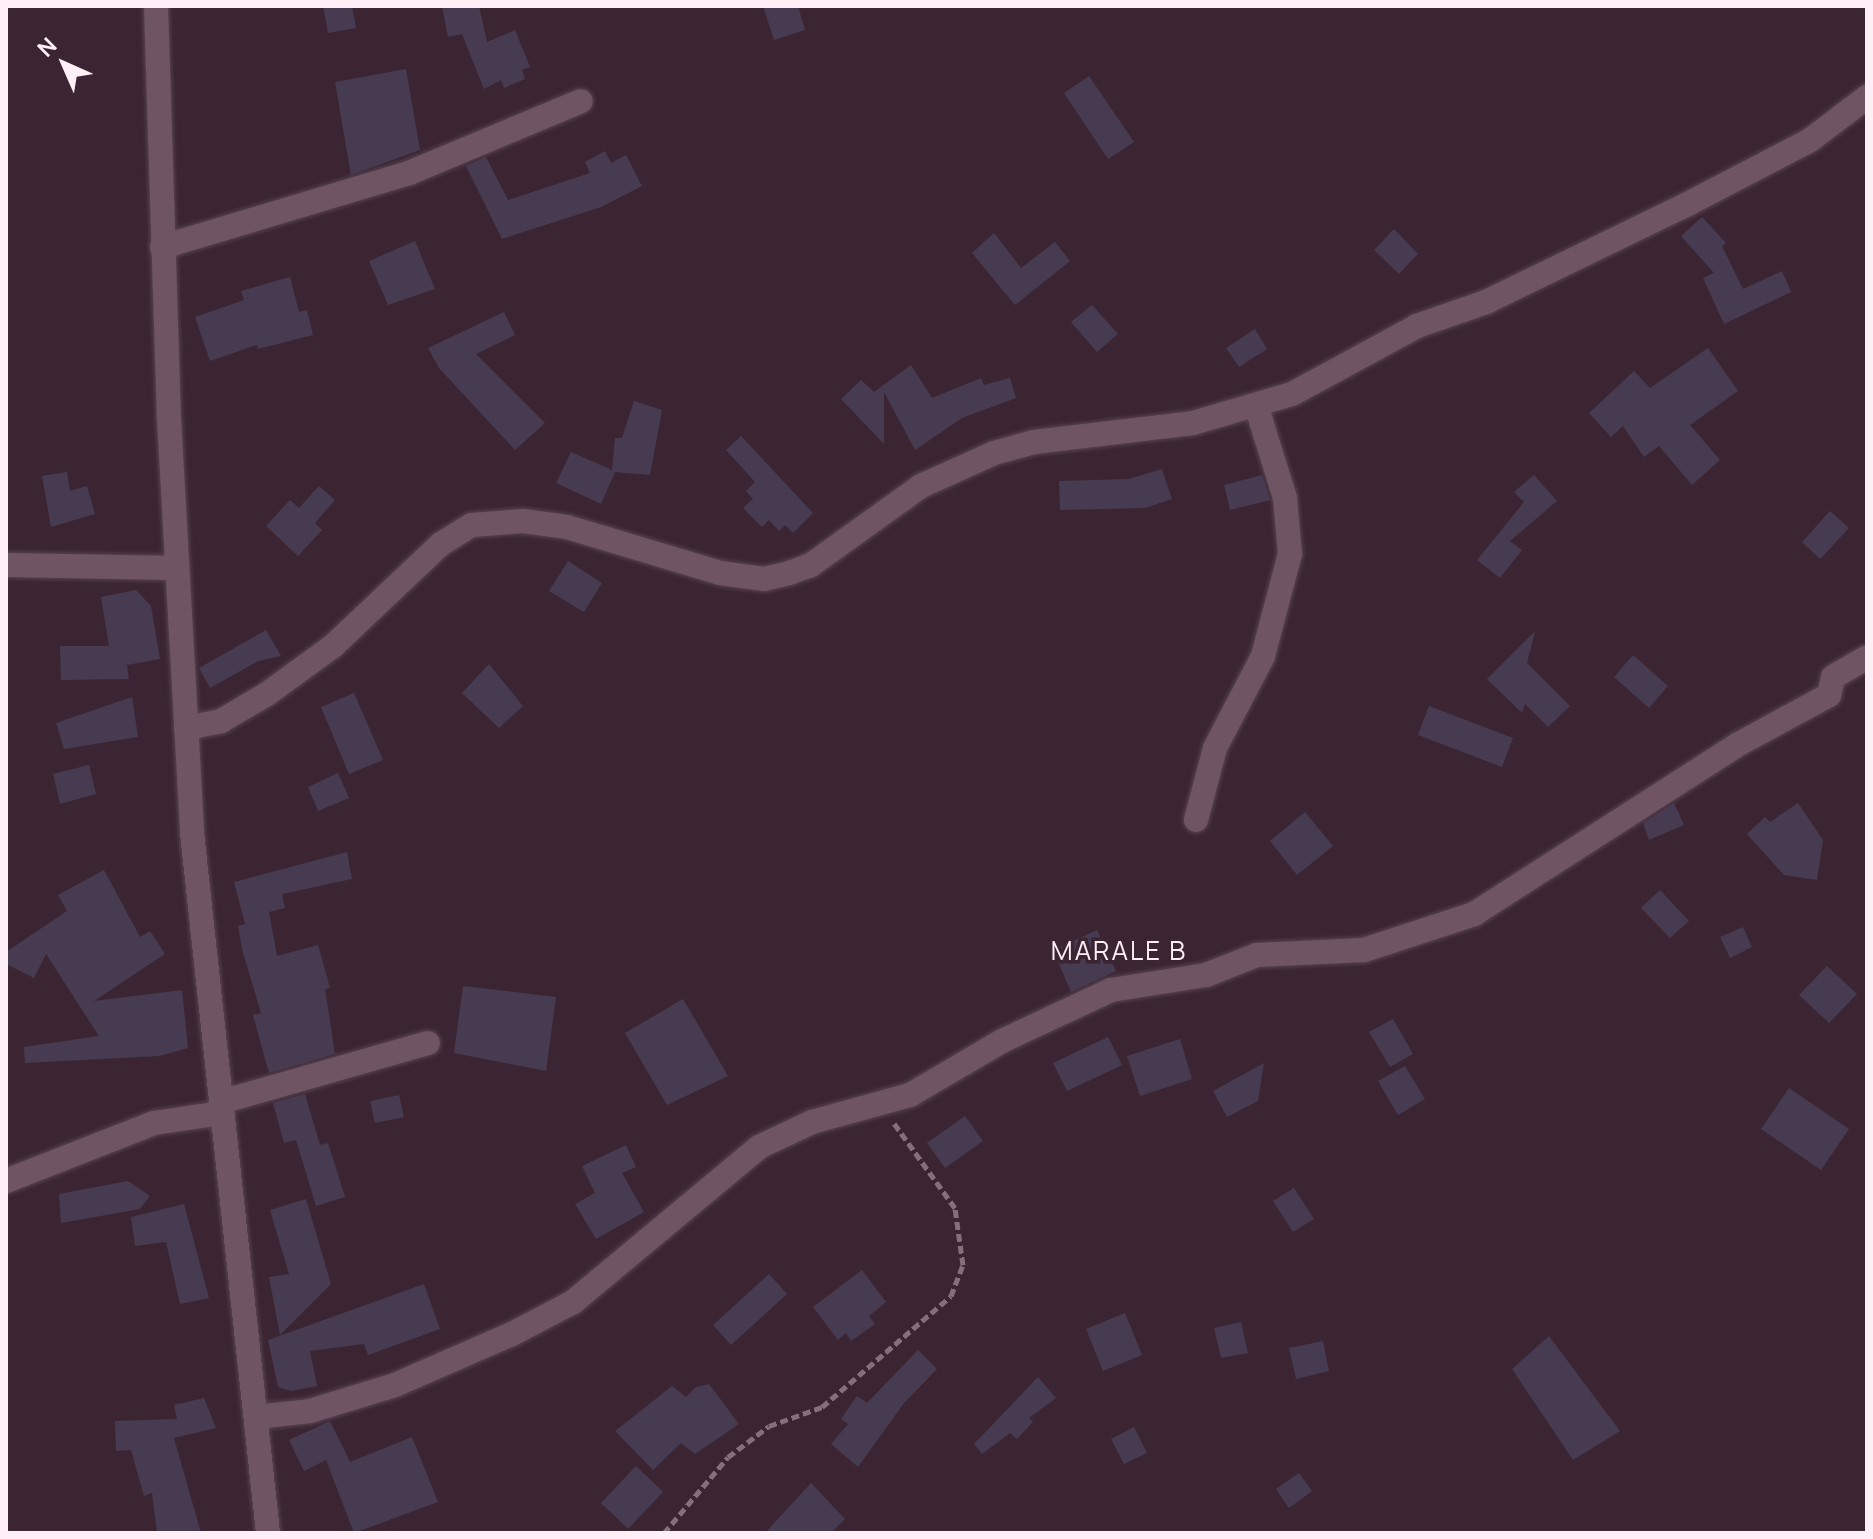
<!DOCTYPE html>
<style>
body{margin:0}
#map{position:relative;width:1873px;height:1539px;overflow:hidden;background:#3c2533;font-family:Manrope,sans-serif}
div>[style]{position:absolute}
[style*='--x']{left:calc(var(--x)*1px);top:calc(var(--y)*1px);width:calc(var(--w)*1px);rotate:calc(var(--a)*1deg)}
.building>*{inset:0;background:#473b51}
.path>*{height:5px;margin-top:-2.5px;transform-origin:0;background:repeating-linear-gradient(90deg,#846f7b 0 8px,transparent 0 12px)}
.roads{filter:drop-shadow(0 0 2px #574450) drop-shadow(0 0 2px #574450)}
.minor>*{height:24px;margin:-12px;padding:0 12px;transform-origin:12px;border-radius:12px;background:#6f5564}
span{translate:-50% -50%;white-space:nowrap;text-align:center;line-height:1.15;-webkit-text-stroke:7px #3c2533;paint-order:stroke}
.quarter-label{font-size:26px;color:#feeef6;letter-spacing:2px}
.frame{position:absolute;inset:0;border:8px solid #feeef6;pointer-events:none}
.north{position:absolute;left:24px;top:24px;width:80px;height:80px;-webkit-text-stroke:6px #3c2533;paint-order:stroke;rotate:315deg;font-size:22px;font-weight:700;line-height:32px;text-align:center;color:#feeef6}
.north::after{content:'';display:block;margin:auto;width:28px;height:36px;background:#feeef6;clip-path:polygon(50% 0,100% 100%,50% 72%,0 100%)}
</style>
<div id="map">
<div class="building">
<i style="clip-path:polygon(323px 6px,352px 6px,356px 28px,328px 33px)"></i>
<i style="clip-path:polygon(442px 6px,479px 6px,487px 42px,515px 30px,530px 67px,522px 70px,525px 79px,504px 88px,501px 80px,484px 89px,462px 34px,448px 37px)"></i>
<i style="clip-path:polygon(763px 6px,798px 6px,805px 30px,774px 40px)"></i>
<i style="clip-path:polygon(406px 69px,420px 150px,351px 175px,335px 82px)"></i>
<i style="clip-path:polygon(1089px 76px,1134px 142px,1108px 159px,1064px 93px)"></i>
<i style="clip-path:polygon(605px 151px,611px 163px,626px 155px,642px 186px,601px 207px,502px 239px,466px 166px,486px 157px,508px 200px,590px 173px,585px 162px)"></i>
<i style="clip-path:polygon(1702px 217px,1726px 243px,1722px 246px,1743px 289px,1782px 271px,1791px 292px,1724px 324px,1703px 278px,1714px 273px,1681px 236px)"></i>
<i style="clip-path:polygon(1394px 229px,1418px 254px,1399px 274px,1374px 250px)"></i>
<i style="clip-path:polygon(994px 233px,1021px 268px,1055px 242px,1070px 261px,1015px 305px,972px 253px)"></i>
<i style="clip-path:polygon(415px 241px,435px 289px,388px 305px,369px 261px)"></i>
<i style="clip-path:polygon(290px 277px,299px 312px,307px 310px,313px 335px,258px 349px,257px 345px,210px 361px,195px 317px,244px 300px,241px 291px)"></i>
<i style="clip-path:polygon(1092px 305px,1118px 334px,1097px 352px,1071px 322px)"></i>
<i style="clip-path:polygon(504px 312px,515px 335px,476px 354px,545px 423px,515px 450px,439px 368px,428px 348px)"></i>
<i style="clip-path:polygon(1255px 329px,1267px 349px,1239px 367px,1226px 348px)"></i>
<i style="clip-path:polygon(1708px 348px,1738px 391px,1690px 425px,1720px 460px,1692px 485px,1659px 446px,1644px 457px,1623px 426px,1611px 437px,1589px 413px,1634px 371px,1650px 388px)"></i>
<i style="clip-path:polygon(911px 365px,932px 398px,981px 378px,984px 385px,1010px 378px,1016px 398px,962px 418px,915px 450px,884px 392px,884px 444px,841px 399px,861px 380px,874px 392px)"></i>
<i style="clip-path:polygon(634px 401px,662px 410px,650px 475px,615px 472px,601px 504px,556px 483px,571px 452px,612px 470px,615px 438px,622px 438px)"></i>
<i style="clip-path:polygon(741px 436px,813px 513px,793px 533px,785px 525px,779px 531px,769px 520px,762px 527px,743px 508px,753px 499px,746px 491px,755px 482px,726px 450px)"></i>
<i style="clip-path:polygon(1162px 469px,1172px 499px,1145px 508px,1060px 510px,1059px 481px,1129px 479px)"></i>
<i style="clip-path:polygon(67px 472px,70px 491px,87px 486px,95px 514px,51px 527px,42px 476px)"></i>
<i style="clip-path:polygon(1262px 475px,1270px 500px,1230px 510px,1224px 485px)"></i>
<i style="clip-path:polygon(1534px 475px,1557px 501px,1510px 541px,1522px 550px,1500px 578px,1477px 560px,1524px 502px,1514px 492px)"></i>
<i style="clip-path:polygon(319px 486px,335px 500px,315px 523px,322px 530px,298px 556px,266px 526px,290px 500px,299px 508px)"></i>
<i style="clip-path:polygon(1830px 511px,1849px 528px,1820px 559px,1802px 542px)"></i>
<i style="clip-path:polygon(568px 561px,602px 583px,584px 612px,549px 591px)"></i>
<i style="clip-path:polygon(136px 590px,151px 606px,160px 659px,127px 665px,129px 679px,61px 680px,60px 646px,109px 646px,101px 597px)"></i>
<i style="clip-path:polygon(266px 630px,281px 656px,258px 661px,210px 688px,199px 668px)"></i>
<i style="clip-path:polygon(1535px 631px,1527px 663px,1570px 706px,1548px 727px,1525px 704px,1522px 713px,1487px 679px)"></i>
<i style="clip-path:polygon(1633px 655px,1668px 686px,1649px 708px,1614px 677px)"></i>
<i style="clip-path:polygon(489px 664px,523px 706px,499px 728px,462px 693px)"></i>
<i style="clip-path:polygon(354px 693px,383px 760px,349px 774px,321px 707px)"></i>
<i style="clip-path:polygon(132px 697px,138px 737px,64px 749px,56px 723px)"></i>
<i style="clip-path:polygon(1429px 706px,1513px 738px,1502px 767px,1418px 735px)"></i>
<i style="clip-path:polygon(89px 765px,96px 794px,60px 804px,53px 774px)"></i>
<i style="clip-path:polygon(338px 773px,349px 798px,318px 811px,308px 787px)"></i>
<i style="clip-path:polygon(1674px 803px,1684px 825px,1649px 840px,1643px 823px)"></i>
<i style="clip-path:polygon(1798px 803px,1823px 840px,1817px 880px,1784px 875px,1747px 834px,1765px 817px,1770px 822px)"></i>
<i style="clip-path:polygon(1305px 812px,1333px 846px,1297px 875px,1270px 841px)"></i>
<i style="clip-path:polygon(347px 852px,352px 879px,282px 894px,285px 908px,269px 912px,277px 956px,318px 945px,330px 988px,325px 989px,335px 1054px,269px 1073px,253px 1015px,261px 1013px,242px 949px,238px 926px,245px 924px,234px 882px)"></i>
<i style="clip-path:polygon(104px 870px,140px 937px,150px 931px,165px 954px,94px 1001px,182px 990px,188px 1048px,159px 1056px,25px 1063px,24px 1047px,99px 1036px,46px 954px,34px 978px,6px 964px,6px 952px,67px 911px,58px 895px)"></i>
<i style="clip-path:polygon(1660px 890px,1689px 921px,1670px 938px,1641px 908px)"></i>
<i style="clip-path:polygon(1743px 927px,1752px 947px,1730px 958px,1720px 937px)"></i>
<i style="clip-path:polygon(1097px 930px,1116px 971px,1071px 992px,1053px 950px)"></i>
<i style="clip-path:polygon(1827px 966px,1857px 994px,1829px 1023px,1799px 995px)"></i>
<i style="clip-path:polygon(463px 986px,556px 997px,546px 1071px,454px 1053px)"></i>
<i style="clip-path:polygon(683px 999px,728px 1076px,667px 1105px,625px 1033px)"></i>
<i style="clip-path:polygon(1393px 1019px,1413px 1054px,1390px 1067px,1369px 1032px)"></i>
<i style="clip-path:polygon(1108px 1037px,1122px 1065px,1067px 1091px,1053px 1063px)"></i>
<i style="clip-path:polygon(1180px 1039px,1192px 1079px,1140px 1096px,1127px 1056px)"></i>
<i style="clip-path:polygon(1264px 1063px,1258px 1101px,1227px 1117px,1213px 1091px)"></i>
<i style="clip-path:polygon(1405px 1066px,1425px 1099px,1398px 1115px,1378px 1081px)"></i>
<i style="clip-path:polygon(1789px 1088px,1849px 1129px,1821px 1170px,1761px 1129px)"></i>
<i style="clip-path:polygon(305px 1094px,320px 1145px,328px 1143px,345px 1197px,316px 1206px,296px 1140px,284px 1143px,273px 1103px)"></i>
<i style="clip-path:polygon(399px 1095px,404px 1117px,375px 1123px,370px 1101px)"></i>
<i style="clip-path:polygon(965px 1116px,983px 1141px,945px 1168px,927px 1143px)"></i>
<i style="clip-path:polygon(626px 1145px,636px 1167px,622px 1173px,644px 1212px,596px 1239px,575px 1204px,595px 1193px,582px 1166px)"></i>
<i style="clip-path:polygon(128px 1181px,150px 1196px,140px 1209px,61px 1223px,59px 1194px)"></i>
<i style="clip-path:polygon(1294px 1188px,1314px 1219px,1293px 1232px,1273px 1201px)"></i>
<i style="clip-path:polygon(306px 1199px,331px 1284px,280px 1335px,269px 1277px,289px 1274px,270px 1210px)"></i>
<i style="clip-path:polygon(184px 1204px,209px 1298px,180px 1304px,166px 1242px,135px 1246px,131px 1217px)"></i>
<i style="clip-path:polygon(862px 1270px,886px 1302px,869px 1316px,875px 1324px,851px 1341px,846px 1333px,838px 1340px,813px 1307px)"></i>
<i style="clip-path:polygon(769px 1274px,787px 1294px,731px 1345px,713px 1325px)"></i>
<i style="clip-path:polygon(424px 1284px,440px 1329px,368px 1355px,364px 1344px,310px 1351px,317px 1386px,291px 1391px,278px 1387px,268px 1340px)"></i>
<i style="clip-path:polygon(1125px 1313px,1142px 1355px,1103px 1371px,1086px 1329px)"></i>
<i style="clip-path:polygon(1241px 1322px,1248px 1353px,1221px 1358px,1214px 1328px)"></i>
<i style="clip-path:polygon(1549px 1336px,1620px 1431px,1573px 1460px,1512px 1369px)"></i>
<i style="clip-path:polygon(1323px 1341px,1329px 1371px,1296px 1379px,1289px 1348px)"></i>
<i style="clip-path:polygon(918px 1350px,937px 1369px,904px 1403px,858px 1467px,831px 1444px,848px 1424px,841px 1419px,857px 1396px,867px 1403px)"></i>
<i style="clip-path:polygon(1038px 1377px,1056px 1398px,1029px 1418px,1033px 1422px,1017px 1439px,1010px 1433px,982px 1454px,974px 1444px)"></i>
<i style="clip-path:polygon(709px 1384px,739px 1424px,695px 1454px,681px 1443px,653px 1470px,615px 1431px,672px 1386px,686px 1397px,696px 1387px)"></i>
<i style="clip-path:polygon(204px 1398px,216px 1428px,174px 1438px,201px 1533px,157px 1533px,152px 1493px,144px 1496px,131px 1450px,116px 1451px,115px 1421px,177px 1419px,174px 1405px)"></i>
<i style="clip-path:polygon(330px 1421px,350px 1462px,412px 1437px,438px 1502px,354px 1533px,326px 1460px,304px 1471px,289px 1440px)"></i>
<i style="clip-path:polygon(1134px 1427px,1147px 1453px,1124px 1464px,1111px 1439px)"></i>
<i style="clip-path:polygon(636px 1466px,663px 1492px,628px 1529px,601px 1503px)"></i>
<i style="clip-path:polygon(1299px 1473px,1312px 1491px,1289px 1508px,1276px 1489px)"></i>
<i style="clip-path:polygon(811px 1483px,845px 1519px,831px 1533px,765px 1533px)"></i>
</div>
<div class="path">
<i style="--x:664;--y:1533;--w:99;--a:-49.9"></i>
<i style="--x:728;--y:1457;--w:51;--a:-37.1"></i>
<i style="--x:769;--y:1426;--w:56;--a:-19.7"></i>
<i style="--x:822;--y:1407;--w:170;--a:-40.7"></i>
<i style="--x:951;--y:1296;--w:33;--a:-69"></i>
<i style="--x:963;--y:1265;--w:58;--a:-98"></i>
<i style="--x:955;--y:1208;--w:105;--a:-125.7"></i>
</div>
<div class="roads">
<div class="minor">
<i style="--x:156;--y:6;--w:412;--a:88.2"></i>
<i style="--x:169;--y:418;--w:416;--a:86.8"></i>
<i style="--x:192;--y:833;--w:704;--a:83.8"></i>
<i style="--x:162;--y:247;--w:258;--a:-16.7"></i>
<i style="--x:409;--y:173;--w:186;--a:-22.7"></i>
<i style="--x:6;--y:565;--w:171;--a:1"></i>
<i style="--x:186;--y:728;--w:36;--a:-11"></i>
<i style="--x:221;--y:721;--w:53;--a:-30.4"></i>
<i style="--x:267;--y:694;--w:82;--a:-36"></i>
<i style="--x:333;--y:646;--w:149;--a:-43.4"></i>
<i style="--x:441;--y:544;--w:36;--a:-32"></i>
<i style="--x:472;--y:525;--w:51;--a:-4.5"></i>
<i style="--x:523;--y:521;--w:44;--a:7.8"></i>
<i style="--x:567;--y:527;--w:160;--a:16.7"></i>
<i style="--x:720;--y:573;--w:44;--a:7.8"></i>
<i style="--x:764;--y:579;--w:26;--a:-13"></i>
<i style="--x:789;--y:573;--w:23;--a:-20"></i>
<i style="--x:811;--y:565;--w:135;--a:-35.7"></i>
<i style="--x:921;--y:486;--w:80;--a:-24.3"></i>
<i style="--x:994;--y:453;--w:41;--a:-15.4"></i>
<i style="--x:1034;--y:442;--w:160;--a:-6.8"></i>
<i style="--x:1193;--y:423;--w:103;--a:-16.3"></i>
<i style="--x:1292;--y:394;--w:142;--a:-28.5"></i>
<i style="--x:1417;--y:326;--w:73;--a:-19.2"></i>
<i style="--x:1486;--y:302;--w:218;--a:-25.9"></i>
<i style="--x:1682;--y:207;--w:143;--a:-27.5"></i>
<i style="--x:1809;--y:141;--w:73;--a:-37.2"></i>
<i style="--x:1196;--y:820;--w:74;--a:-75.2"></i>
<i style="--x:1215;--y:748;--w:104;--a:-62.4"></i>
<i style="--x:1263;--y:656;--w:106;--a:-75.2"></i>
<i style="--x:1290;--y:554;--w:56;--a:-95.1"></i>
<i style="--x:1285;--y:498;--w:94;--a:-107.3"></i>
<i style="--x:221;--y:1102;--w:215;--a:-15.9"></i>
<i style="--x:6;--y:1181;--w:159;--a:-21.4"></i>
<i style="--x:154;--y:1123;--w:69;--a:-8.4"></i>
<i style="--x:256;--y:1417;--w:54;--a:-6.3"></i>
<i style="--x:310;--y:1411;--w:89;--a:-17"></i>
<i style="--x:395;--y:1385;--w:128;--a:-23.6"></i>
<i style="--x:512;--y:1334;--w:69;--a:-27.7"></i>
<i style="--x:573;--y:1302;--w:242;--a:-39.8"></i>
<i style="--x:759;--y:1147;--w:59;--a:-25.3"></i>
<i style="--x:812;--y:1122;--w:102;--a:-15.4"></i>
<i style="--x:910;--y:1095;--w:107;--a:-30.4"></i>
<i style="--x:1002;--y:1041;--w:120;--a:-25.1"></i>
<i style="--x:1111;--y:990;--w:96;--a:-9"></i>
<i style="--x:1206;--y:975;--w:55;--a:-21.4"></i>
<i style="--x:1257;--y:955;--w:107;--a:-2.7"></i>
<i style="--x:1364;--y:950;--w:116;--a:-18.1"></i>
<i style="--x:1474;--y:914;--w:313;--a:-32.7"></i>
<i style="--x:1737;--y:745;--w:105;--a:-28.5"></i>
<i style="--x:1829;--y:695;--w:18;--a:-77"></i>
<i style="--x:1833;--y:677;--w:39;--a:-30"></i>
</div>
</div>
<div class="quarter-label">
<span style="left:1119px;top:951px">MARALE B</span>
</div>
<div class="frame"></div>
<div class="north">N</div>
</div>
